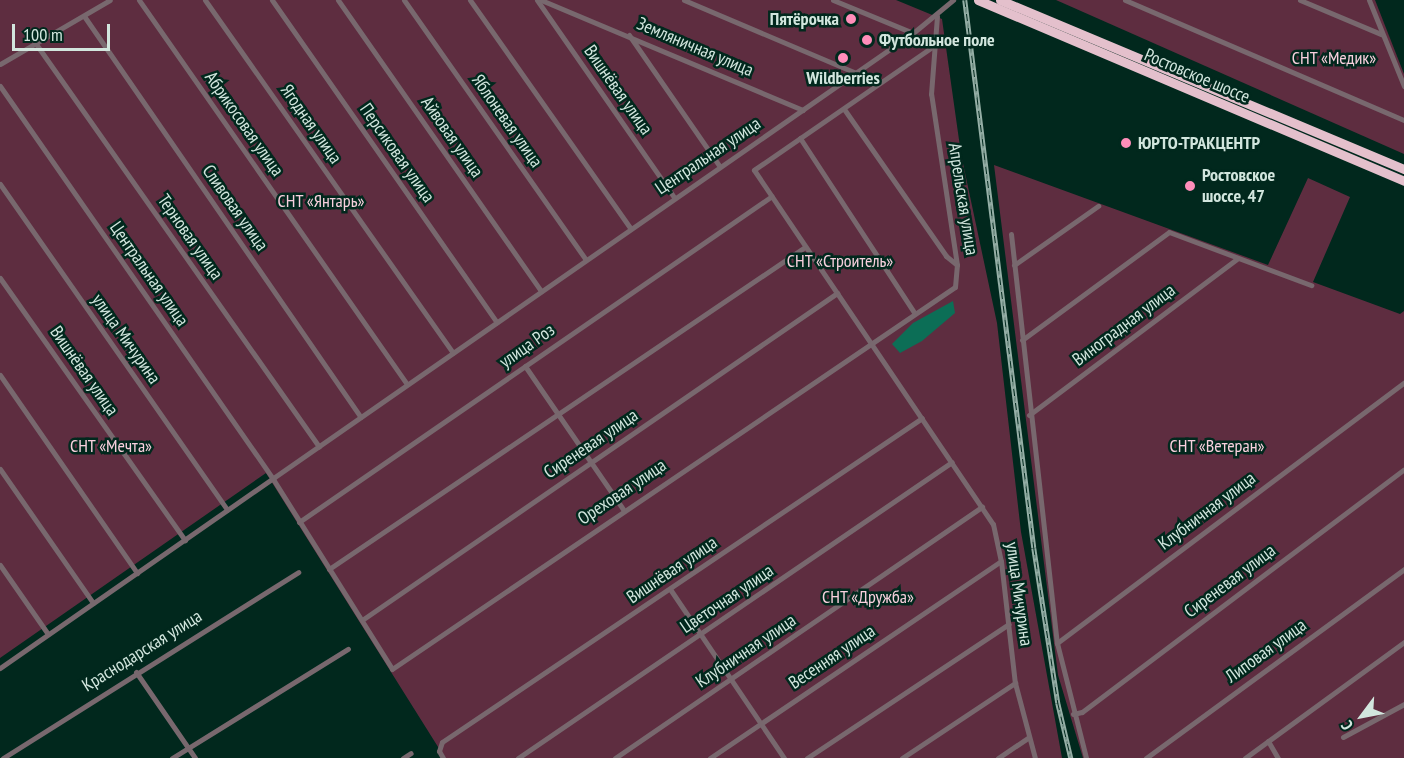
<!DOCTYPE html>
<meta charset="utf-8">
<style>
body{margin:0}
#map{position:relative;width:1404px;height:758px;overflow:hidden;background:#01281d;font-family:"PT Sans Narrow",sans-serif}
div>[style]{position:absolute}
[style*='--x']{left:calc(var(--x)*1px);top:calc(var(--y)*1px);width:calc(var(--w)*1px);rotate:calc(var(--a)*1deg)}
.green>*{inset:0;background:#5e2d40}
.water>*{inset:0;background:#0c6e56}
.minor>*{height:5px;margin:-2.5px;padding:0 2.5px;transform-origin:2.5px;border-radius:2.5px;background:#78686e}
.trunk>*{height:9px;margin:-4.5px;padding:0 4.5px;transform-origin:4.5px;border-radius:4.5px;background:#e4c0cc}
.rail>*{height:4.5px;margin-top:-2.25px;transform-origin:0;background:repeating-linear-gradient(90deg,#01281d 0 7px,#95afa6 0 14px);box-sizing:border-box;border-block:2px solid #95afa6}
.dots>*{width:16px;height:16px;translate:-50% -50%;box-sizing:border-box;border:3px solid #01281d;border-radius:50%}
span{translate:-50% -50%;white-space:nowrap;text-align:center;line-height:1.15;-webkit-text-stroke:5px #01281d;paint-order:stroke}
.poi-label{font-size:18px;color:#d2e6de;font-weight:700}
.right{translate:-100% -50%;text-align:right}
.left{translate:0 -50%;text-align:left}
.street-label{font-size:18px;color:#d2e6de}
.park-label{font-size:18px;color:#f9d0de}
.north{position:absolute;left:1332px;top:686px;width:60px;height:60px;-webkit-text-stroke:4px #01281d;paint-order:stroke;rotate:238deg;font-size:16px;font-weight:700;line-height:24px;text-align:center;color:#d2e6de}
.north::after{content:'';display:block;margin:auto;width:21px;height:27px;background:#d2e6de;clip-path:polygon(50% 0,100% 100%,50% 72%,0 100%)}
.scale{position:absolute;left:12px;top:24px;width:98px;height:27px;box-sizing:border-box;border:3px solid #d2e6de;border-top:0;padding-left:8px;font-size:18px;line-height:21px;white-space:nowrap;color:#d2e6de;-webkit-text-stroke:4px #01281d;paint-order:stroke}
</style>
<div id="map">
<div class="green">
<i style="clip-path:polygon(0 0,896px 0,942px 19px,961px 154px,997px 323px,1021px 532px,1062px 758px,445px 758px,266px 473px,0 658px)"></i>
<i style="clip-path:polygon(1056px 0,1375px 0,1404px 74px,1404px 154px)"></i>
<i style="clip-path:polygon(994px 165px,1268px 265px,1308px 178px,1350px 197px,1313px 282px,1400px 314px,1404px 311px,1404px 758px,1083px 758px,1058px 675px)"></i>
</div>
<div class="water">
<i style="clip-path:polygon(953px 301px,955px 313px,922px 341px,900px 353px,892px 344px,913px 323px)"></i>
</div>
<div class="minor">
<i style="--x:139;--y:0;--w:468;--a:55.1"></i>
<i style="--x:205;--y:0;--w:431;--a:54.9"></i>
<i style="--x:272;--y:0;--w:393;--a:55.1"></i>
<i style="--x:338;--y:0;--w:355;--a:55.1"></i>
<i style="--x:404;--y:0;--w:317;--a:55"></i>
<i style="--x:470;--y:0;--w:279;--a:54.9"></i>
<i style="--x:537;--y:0;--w:240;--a:55.2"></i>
<i style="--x:541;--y:0;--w:284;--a:22.8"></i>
<i style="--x:684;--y:0;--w:187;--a:23"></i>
<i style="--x:833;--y:0;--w:87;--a:22.4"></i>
<i style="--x:1125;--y:0;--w:304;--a:23.3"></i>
<i style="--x:1300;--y:0;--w:88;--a:22.8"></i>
<i style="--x:1369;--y:0;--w:93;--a:67.9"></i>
<i style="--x:84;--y:16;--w:487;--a:55.4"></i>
<i style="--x:629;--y:35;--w:160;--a:55.4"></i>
<i style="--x:36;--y:44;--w:492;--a:54.9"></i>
<i style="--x:935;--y:45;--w:220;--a:145.4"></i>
<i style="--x:754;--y:170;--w:427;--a:56"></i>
<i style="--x:993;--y:524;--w:38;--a:78"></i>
<i style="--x:1001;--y:561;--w:123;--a:83.5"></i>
<i style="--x:1015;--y:683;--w:78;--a:75.1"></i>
<i style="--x:0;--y:64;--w:127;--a:-30.2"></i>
<i style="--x:0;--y:86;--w:479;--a:55.2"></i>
<i style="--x:273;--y:479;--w:224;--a:57.9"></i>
<i style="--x:392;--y:669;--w:680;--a:-34.16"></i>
<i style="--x:955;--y:287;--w:22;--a:-85"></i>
<i style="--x:957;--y:265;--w:173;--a:-98.6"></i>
<i style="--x:931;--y:94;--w:78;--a:-85.6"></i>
<i style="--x:844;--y:109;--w:179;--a:55.2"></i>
<i style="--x:946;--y:256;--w:14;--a:39"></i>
<i style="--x:800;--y:138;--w:208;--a:56.8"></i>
<i style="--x:0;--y:184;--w:397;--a:55.1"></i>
<i style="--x:1011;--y:234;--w:412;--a:83.6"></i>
<i style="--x:1057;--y:643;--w:119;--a:75.8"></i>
<i style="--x:1014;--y:265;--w:103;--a:-35.1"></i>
<i style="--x:0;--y:278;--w:321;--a:54.8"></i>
<i style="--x:1022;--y:340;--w:182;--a:-36.3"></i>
<i style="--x:1169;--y:232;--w:152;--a:20.5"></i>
<i style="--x:525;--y:366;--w:173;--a:55.6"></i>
<i style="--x:0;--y:375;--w:241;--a:55.3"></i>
<i style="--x:1029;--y:415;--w:261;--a:-36.9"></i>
<i style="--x:0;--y:469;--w:163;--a:55.2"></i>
<i style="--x:299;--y:522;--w:574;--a:-34.58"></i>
<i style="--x:0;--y:565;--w:84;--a:55.2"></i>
<i style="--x:329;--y:569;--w:575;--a:-34.08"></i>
<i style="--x:670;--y:589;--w:204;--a:56"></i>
<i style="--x:362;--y:620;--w:577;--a:-34.54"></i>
<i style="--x:1057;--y:643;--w:434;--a:-36.9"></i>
<i style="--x:0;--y:668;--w:1112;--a:-34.82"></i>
<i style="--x:913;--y:33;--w:52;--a:-39.5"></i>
<i style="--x:136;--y:672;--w:104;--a:55.5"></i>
<i style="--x:1073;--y:714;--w:9;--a:-13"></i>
<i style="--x:1082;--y:712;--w:403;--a:-37"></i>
<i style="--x:1343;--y:737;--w:69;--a:-28.4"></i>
<i style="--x:1268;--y:741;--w:20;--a:60"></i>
<i style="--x:3;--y:758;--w:349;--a:-32.2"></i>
<i style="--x:172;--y:758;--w:207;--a:-31.8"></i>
<i style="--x:403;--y:758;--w:9;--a:-32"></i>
<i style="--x:443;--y:758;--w:8;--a:-120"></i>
<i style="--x:439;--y:751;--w:9;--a:-72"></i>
<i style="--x:442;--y:742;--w:579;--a:-34.02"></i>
<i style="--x:518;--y:758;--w:525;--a:-34.3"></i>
<i style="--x:615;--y:758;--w:445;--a:-34.4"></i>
<i style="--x:710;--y:758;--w:351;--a:-34.1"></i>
<i style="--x:807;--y:758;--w:242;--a:-33.6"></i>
<i style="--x:902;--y:758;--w:136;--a:-33.6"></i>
<i style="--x:998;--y:758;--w:37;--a:-34"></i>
<i style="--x:1146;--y:758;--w:320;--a:-36.2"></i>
<i style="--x:1245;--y:758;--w:197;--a:-36.1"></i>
</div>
<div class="trunk">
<i style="--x:978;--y:0;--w:463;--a:23"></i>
<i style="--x:1000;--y:0;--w:438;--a:22.7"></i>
</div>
<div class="rail">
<i style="--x:965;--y:0;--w:552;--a:82.82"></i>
<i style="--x:1034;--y:548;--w:157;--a:81.2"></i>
<i style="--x:1058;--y:703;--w:57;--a:76.7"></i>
</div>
<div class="dots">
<i style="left:851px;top:19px;background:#ff8eba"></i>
<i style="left:867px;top:40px;background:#ff8eba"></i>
<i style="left:843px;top:58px;background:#ff8eba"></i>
<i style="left:1126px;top:143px;background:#ff8eba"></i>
<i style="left:1190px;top:186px;background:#ff8eba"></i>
</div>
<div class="poi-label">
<span class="right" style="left:839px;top:19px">Пятёрочка</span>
<span class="left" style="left:879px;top:40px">Футбольное поле</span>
<span style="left:843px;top:78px">Wildberries</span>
<span class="left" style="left:1138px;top:143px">ЮРТО-ТРАКЦЕНТР</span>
<span class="left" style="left:1202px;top:186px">Ростовское<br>шоссе, 47</span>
</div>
<div class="street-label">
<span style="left:695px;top:47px;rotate:23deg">Земляничная улица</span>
<span style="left:1197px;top:76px;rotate:23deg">Ростовское шоссе</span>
<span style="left:618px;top:90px;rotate:55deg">Вишнёвая улица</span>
<span style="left:507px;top:121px;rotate:55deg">Яблоневая улица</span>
<span style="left:244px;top:124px;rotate:55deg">Абрикосовая улица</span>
<span style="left:311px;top:124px;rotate:55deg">Ягодная улица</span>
<span style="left:452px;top:137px;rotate:55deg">Айвовая улица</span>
<span style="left:397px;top:153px;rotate:55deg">Персиковая улица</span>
<span style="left:708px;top:156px;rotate:-34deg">Центральная улица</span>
<span style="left:963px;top:199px;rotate:81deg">Апрельская улица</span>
<span style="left:235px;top:208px;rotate:55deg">Сливовая улица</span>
<span style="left:190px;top:237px;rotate:55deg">Терновая улица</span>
<span style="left:149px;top:274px;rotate:55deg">Центральная улица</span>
<span style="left:1124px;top:325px;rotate:-37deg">Виноградная улица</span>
<span style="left:126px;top:339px;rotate:55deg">улица Мичурина</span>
<span style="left:527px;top:346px;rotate:-35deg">улица Роз</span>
<span style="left:84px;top:371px;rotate:55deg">Вишнёвая улица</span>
<span style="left:591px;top:444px;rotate:-34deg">Сиреневая улица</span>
<span style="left:622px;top:492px;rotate:-34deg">Ореховая улица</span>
<span style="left:1207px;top:511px;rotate:-37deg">Клубничная улица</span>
<span style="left:672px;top:570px;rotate:-34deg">Вишнёвая улица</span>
<span style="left:1230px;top:581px;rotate:-37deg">Сиреневая улица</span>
<span style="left:1019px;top:594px;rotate:82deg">улица Мичурина</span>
<span style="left:727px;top:599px;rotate:-34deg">Цветочная улица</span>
<span style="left:142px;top:651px;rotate:-32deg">Краснодарская улица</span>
<span style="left:746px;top:651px;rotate:-34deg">Клубничная улица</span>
<span style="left:1266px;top:651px;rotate:-36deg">Липовая улица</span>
<span style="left:832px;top:657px;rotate:-34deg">Весенняя улица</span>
</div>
<div class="park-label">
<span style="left:1334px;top:58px">СНТ «Медик»</span>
<span style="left:321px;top:201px">СНТ «Янтарь»</span>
<span style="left:840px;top:261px">СНТ «Строитель»</span>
<span style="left:111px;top:446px">СНТ «Мечта»</span>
<span style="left:1217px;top:446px">СНТ «Ветеран»</span>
<span style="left:868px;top:597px">СНТ «Дружба»</span>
</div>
<div class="north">С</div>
<div class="scale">100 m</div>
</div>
